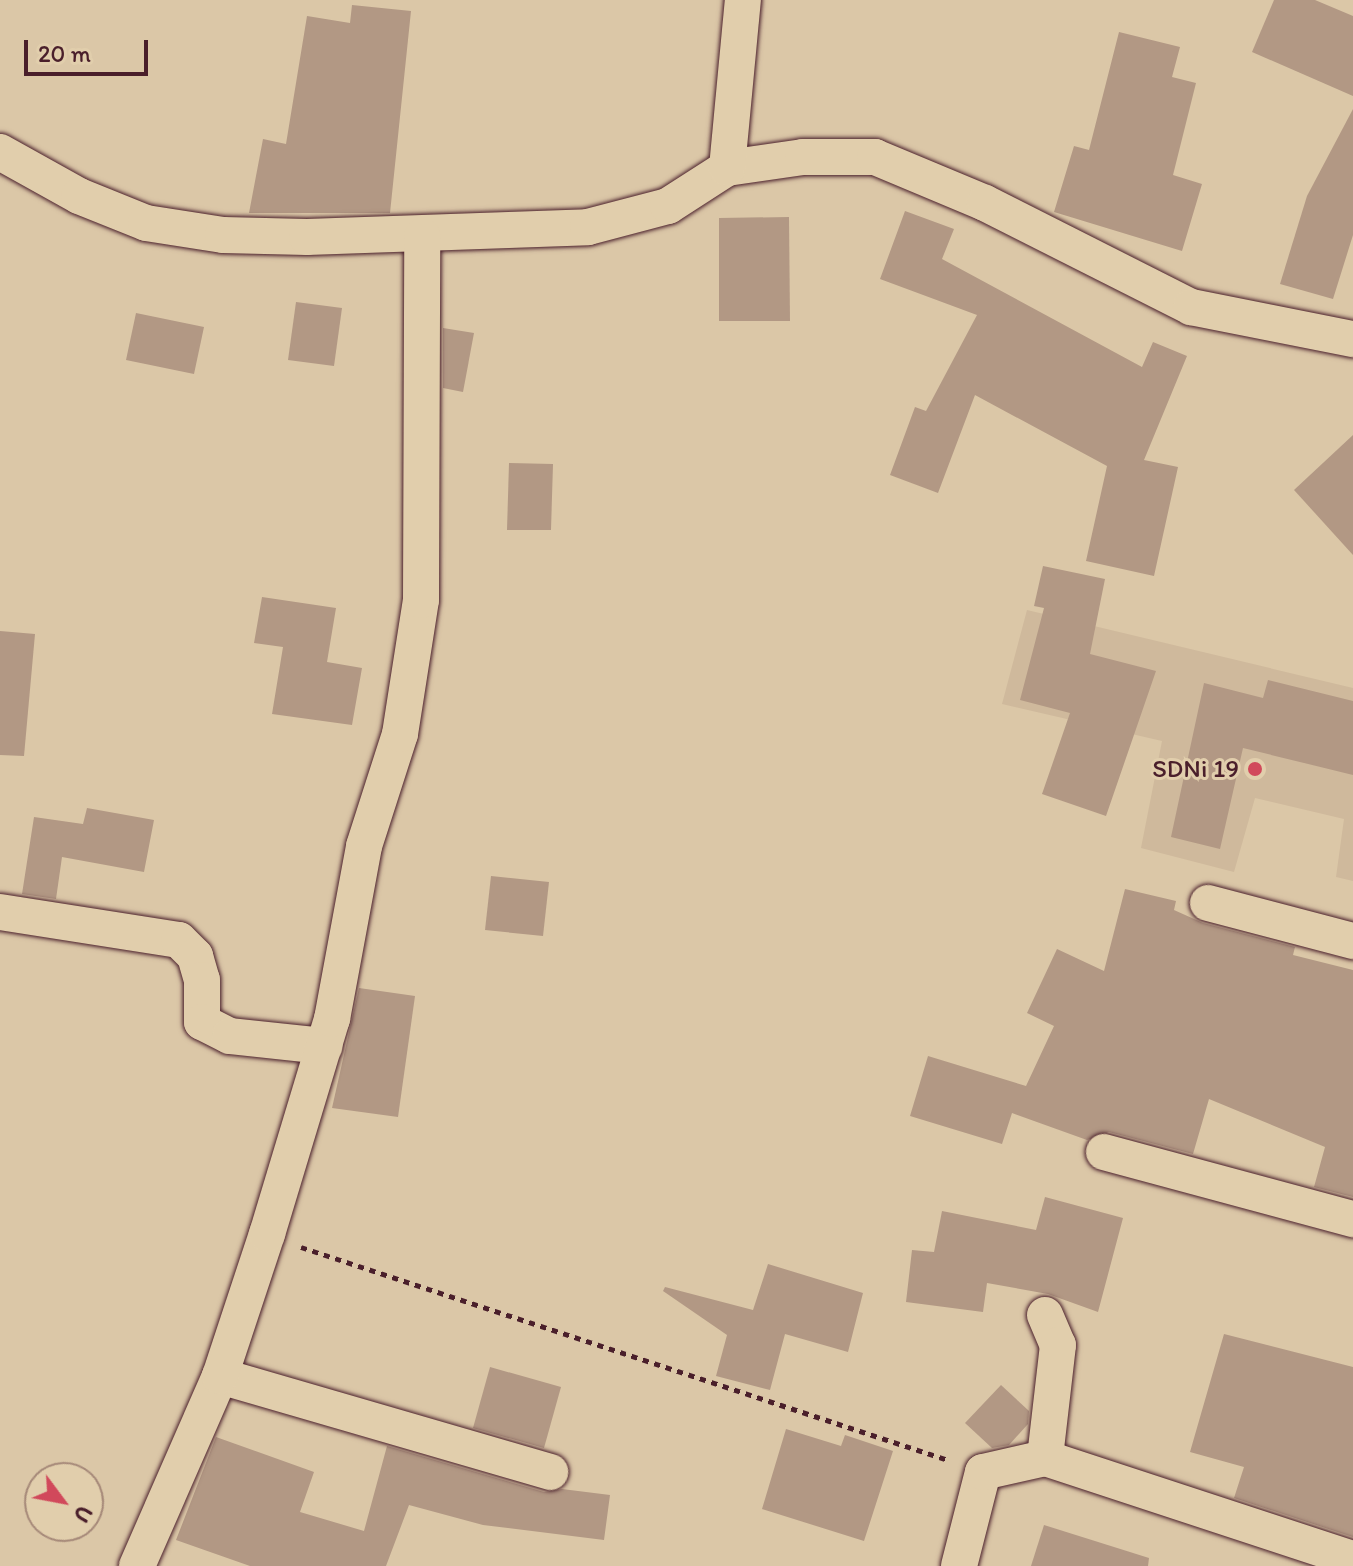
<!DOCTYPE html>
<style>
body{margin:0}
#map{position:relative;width:1353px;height:1566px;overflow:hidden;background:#dbc7a7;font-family:Itim,sans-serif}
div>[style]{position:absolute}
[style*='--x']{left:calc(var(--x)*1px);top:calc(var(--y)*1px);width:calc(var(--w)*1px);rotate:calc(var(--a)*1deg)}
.built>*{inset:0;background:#cfb99c}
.building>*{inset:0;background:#b29884}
.path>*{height:5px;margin-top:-2.5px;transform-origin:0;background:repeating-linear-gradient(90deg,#4a1f2b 0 6px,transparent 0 12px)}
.roads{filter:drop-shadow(0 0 2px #4a1f2b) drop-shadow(0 0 2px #4a1f2b)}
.minor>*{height:36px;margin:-18px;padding:0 18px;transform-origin:18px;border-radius:18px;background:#e1ceac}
.dots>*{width:22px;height:22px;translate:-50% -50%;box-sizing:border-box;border:4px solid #e1ceac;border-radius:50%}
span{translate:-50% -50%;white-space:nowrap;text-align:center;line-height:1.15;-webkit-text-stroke:6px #e1ceac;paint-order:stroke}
.poi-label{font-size:26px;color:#4a1f2b}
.right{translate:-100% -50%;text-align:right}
.north{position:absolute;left:24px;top:1462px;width:80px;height:80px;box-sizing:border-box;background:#e1ceac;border:2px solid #a58878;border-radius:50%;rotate:122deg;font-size:22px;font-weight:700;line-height:32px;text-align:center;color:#4a1f2b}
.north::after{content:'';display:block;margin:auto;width:28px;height:36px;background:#d1495b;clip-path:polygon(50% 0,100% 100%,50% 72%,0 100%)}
.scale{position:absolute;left:24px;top:40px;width:124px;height:36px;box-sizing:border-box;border:4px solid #4a1f2b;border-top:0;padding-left:10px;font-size:24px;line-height:28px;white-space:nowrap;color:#4a1f2b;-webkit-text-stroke:6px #e1ceac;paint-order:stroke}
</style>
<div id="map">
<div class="built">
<i style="clip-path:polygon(1027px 610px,1353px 688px,1353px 881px,1336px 877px,1344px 819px,1255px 798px,1234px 872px,1141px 848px,1162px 741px,1002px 704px)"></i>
</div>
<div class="building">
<i style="clip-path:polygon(1274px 0,1315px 0,1353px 16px,1353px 96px,1252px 52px)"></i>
<i style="clip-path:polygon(352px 5px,411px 11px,390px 213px,249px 213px,263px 139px,286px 144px,307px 16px,350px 23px)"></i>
<i style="clip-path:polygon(1119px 32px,1180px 47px,1172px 77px,1196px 83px,1173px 175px,1202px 184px,1182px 251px,1054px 212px,1074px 146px,1089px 150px)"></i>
<i style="clip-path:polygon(1353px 109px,1353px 235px,1333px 299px,1280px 284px,1307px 196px)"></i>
<i style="clip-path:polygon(905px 211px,954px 229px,942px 259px,1142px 367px,1153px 342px,1187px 356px,1144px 460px,1178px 467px,1154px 576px,1086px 561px,1107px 466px,975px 395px,938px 493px,890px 475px,915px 407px,926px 411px,977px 315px,880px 279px)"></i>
<i style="clip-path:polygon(789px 217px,790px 321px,719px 321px,719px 218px)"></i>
<i style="clip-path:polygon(296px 302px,342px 308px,334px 366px,288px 360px)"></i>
<i style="clip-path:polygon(136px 313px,204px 327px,194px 374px,126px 360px)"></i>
<i style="clip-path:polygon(443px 328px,474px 333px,463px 392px,443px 388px)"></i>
<i style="clip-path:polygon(1353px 435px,1353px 555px,1294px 490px)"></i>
<i style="clip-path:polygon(509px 463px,553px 464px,551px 530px,507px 530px)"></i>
<i style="clip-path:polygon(1043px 566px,1105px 579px,1090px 654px,1156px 671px,1106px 816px,1042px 794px,1070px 713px,1020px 700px,1044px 608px,1034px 606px)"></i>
<i style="clip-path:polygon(262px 597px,336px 608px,327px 662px,362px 668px,352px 725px,272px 714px,283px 647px,254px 643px)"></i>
<i style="clip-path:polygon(0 631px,35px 634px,24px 756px,0 755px)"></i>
<i style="clip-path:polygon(1268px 680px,1353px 701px,1353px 775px,1243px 748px,1220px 849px,1171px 837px,1204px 683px,1263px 698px)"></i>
<i style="clip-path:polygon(87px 808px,154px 820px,144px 872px,62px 857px,56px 899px,22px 894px,34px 817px,83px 824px)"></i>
<i style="clip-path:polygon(491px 876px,549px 882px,543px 936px,485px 930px)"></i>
<i style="clip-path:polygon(1125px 889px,1176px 901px,1174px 910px,1203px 923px,1295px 947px,1293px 955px,1353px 970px,1353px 1197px,1314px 1187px,1325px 1147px,1209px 1099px,1193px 1154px,1109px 1132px,1087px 1140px,1012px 1113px,1002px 1144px,910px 1116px,928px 1056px,1026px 1086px,1054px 1026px,1027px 1013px,1057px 949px,1104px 971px)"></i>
<i style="clip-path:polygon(359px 988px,415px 996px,398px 1117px,332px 1108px)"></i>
<i style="clip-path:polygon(1045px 1197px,1123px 1218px,1098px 1312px,1048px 1294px,987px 1283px,983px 1312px,906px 1302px,912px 1250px,934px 1252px,942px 1211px,1036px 1230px)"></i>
<i style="clip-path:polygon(768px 1264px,863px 1293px,848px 1352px,785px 1334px,770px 1390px,716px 1376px,727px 1335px,663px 1291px,665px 1287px,753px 1310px)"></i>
<i style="clip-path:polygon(1224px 1334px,1353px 1367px,1353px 1537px,1234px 1498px,1244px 1467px,1190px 1452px)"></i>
<i style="clip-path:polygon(490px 1367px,561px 1387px,544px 1448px,473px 1428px)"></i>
<i style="clip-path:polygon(1001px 1385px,1029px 1411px,1028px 1424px,1009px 1445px,992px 1448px,965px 1423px)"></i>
<i style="clip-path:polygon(786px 1429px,841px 1446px,845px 1435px,893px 1451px,864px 1541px,762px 1509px)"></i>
<i style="clip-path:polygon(216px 1437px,314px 1472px,300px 1512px,364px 1531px,387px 1446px,544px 1492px,562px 1489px,610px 1495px,604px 1540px,483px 1525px,409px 1505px,386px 1566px,250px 1566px,176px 1540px)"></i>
<i style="clip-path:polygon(1044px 1525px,1149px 1558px,1148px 1566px,1031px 1566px)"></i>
</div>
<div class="path">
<i style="--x:301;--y:1247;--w:681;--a:18.22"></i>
</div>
<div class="roads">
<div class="minor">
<i style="--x:0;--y:152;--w:90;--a:29.1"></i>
<i style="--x:79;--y:196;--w:72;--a:21.9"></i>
<i style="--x:146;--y:223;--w:78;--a:8.9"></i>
<i style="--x:223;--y:235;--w:84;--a:1.4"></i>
<i style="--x:307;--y:237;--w:281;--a:-2"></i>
<i style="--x:588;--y:227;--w:83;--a:-14.7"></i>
<i style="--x:668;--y:206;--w:70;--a:-32.8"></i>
<i style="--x:727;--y:168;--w:77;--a:-8.2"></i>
<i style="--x:803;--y:157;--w:72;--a:0"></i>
<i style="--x:875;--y:157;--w:119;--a:22.7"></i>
<i style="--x:985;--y:203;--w:231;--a:26.8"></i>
<i style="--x:1191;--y:307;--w:165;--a:11.2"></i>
<i style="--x:727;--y:168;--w:169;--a:-84.6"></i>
<i style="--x:1208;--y:903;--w:150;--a:14.7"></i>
<i style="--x:0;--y:912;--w:181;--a:8.9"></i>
<i style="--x:179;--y:940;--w:23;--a:45"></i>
<i style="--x:195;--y:956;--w:25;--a:74"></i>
<i style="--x:202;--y:980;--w:42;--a:90"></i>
<i style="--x:202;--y:1022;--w:31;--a:27"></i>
<i style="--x:230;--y:1036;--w:95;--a:6.1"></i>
<i style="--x:1104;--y:1152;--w:258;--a:15.1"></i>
<i style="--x:1045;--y:1315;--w:33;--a:67"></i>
<i style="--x:1058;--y:1345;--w:114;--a:96.6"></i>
<i style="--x:1045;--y:1458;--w:324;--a:18.2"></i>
<i style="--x:220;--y:1376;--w:344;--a:16.2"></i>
<i style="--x:137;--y:1566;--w:207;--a:-66.4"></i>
<i style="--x:220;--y:1376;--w:150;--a:-71.7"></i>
<i style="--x:267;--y:1234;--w:225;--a:-73.2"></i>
<i style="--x:332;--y:1019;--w:176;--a:-79.5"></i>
<i style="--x:364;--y:846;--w:118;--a:-72.2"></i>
<i style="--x:400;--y:734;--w:136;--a:-81.1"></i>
<i style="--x:421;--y:600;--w:364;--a:-89.8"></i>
<i style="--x:959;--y:1566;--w:97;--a:-75.7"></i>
<i style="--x:983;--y:1472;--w:64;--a:-12.7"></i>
</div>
</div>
<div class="dots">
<i style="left:1255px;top:769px;background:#d1495b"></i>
</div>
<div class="poi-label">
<span class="right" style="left:1239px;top:769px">SDNi 19</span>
</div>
<div class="north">U</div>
<div class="scale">20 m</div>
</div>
